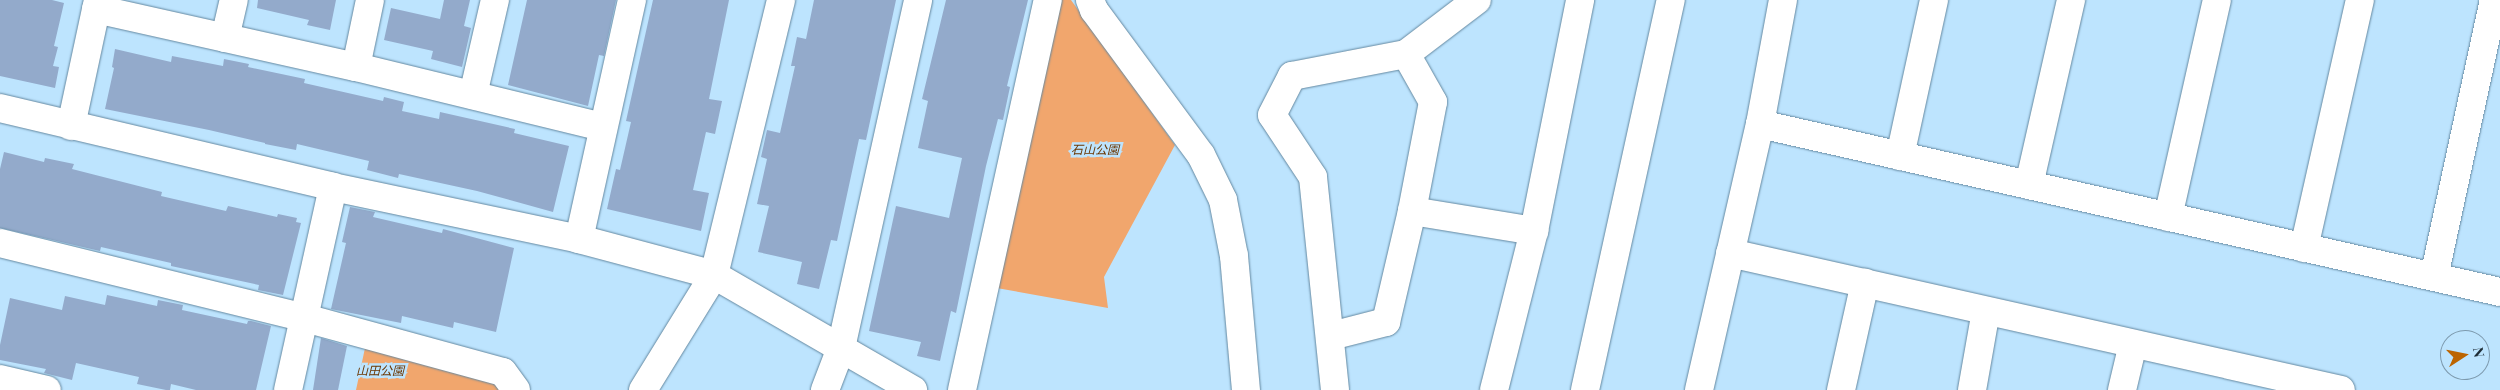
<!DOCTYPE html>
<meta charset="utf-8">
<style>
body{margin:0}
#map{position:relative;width:2500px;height:390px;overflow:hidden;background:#bde4fe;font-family:"Playfair Display","Noto Sans JP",serif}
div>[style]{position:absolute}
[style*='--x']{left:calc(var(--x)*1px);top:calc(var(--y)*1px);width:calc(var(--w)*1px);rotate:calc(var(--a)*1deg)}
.green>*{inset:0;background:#f1a66d}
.building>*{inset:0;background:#93aacb}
.roads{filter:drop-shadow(0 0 1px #6488a0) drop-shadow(0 0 1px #6488a0)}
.minor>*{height:28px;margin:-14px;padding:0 14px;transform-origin:14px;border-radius:14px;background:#fff}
span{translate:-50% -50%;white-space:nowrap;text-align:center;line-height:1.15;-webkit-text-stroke:5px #bde4fe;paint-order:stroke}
.park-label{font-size:12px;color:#693500;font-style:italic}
.north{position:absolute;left:2440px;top:330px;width:50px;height:50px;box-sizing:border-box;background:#bde4fe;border:1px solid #7d9aae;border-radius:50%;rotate:79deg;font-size:14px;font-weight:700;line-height:20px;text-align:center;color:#1d2c36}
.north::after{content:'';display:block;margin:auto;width:18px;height:22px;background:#bc6400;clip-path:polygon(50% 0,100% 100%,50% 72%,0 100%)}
</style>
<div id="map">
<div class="green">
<i style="clip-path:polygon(1060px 0,1071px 0,1175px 145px,1104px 277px,1108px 308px,991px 287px)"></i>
<i style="clip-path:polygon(365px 348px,494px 376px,503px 390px,356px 390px)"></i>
</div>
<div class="building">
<i style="clip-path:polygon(0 0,52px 0,64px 3px,54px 46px,58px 47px,53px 66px,59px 67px,55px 88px,0 76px)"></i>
<i style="clip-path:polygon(258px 0,336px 0,330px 30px,307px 25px,309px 20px,257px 8px)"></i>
<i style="clip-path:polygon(444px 0,470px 0,464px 26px,471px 28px,462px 67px,431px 59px,433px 51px,384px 40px,391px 8px,440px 19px)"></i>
<i style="clip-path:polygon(527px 0,616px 0,604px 56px,599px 55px,588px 106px,508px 85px)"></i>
<i style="clip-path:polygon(653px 0,729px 0,709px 99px,722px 101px,715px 134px,706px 132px,693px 190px,709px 193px,701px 231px,607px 209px,616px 169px,620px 170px,631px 122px,626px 121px)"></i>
<i style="clip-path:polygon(814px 0,896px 0,866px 140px,859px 139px,837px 241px,831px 240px,819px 289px,797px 284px,802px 262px,758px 252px,769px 206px,757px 204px,767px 159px,761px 157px,767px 130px,780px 133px,795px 66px,791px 66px,797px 37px,806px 39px)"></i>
<i style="clip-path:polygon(946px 0,1028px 0,1007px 86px,1010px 87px,1003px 120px,998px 119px,986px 166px,956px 313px,951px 311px,940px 361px,917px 356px,921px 342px,869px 331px,896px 206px,949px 218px,962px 158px,918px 148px,928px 101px,922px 99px)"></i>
<i style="clip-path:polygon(115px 49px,171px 62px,172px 56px,223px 66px,224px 59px,249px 64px,248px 67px,305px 79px,304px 83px,383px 101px,384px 97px,404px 102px,402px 111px,439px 119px,440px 112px,515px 129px,514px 133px,569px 146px,553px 212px,477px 191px,399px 174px,398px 178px,367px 170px,369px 161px,297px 144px,296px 150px,265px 144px,265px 143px,209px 130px,105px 109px,114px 68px,112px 67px)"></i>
<i style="clip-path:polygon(4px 152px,44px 162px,45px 158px,74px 164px,72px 169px,162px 192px,161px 196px,226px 211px,228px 206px,277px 217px,278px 214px,297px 218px,296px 222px,301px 223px,283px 295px,258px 290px,259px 285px,171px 266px,171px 263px,101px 247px,100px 251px,0 228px,0 169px)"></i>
<i style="clip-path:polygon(350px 207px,375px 212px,373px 217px,442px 233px,443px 229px,514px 248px,496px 332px,454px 322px,453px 328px,402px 316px,401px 323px,331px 309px,346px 243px,342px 242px)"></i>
<i style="clip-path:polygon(107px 295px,157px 306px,158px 300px,183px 305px,182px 310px,247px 324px,248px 321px,251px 321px,271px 326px,256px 390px,196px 390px,171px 384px,170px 390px,166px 390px,137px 384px,139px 377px,76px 363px,72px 380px,44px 373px,46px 369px,0 360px,0 345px,10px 298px,62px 310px,65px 296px,105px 305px)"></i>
<i style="clip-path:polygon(321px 338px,347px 346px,338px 390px,313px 390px)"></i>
</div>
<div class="roads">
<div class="minor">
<i style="--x:1090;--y:0;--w:11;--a:68"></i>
<i style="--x:1094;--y:10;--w:180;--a:53.6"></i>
<i style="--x:1201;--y:155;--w:50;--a:63.9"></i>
<i style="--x:1223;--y:200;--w:57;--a:78.9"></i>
<i style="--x:1234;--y:256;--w:135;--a:84.9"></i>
<i style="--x:96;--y:9;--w:266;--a:12.6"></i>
<i style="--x:356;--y:67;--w:254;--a:13.7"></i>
<i style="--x:225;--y:38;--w:39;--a:-77"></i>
<i style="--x:1406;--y:54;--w:55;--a:60.6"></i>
<i style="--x:1433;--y:102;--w:111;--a:100.9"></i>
<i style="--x:356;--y:67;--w:68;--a:-78.2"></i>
<i style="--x:473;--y:95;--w:98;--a:-77"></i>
<i style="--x:0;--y:108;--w:342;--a:13.3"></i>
<i style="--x:333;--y:187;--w:251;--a:11.9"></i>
<i style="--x:579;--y:239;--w:140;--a:14.9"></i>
<i style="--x:714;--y:275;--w:230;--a:30"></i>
<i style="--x:1760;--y:124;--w:759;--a:12.79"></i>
<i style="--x:71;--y:126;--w:129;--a:-77.9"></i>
<i style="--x:1900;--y:156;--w:160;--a:-77.7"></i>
<i style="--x:2029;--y:185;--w:190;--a:-77.2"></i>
<i style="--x:2168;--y:217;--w:222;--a:-77.3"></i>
<i style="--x:579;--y:239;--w:245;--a:-77.5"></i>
<i style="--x:0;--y:243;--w:314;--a:13.8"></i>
<i style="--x:305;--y:318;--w:205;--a:15.3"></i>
<i style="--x:503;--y:372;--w:22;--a:54"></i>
<i style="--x:2304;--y:248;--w:254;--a:-77.3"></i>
<i style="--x:1730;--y:253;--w:626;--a:12.64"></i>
<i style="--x:2434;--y:277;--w:283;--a:-77.8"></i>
<i style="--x:1331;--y:336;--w:57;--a:-14.3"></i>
<i style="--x:1386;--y:322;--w:114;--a:-76.8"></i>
<i style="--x:1412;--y:211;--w:124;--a:9.3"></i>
<i style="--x:0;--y:379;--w:48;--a:13.2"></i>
<i style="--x:288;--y:390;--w:208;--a:-77.5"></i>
<i style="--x:643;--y:390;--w:135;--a:-58.3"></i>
<i style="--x:714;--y:275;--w:283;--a:-76.3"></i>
<i style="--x:825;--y:390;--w:45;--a:-69.1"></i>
<i style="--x:841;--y:348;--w:356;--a:-77.5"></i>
<i style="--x:962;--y:390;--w:399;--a:-77.6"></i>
<i style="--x:1335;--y:390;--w:214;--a:-95.9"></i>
<i style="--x:1313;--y:177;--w:74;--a:-123.5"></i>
<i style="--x:1272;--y:115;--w:44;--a:-62.9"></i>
<i style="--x:1292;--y:76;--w:116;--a:-10.9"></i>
<i style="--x:1406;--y:54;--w:89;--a:-37.3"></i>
<i style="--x:1494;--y:390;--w:164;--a:-75.9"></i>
<i style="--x:1534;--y:231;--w:236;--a:-78.7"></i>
<i style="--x:1585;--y:390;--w:399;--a:-77.6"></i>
<i style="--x:1699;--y:390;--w:273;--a:-77.1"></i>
<i style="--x:1760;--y:124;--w:126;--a:-79.5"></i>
<i style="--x:1841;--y:390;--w:110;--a:-77.4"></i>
<i style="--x:1972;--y:390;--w:80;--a:-80"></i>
<i style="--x:2122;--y:390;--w:47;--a:-76.6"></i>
</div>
</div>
<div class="park-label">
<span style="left:1095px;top:150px">石山公園</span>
<span style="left:380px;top:371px">山田公園</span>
</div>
<div class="north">N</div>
</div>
